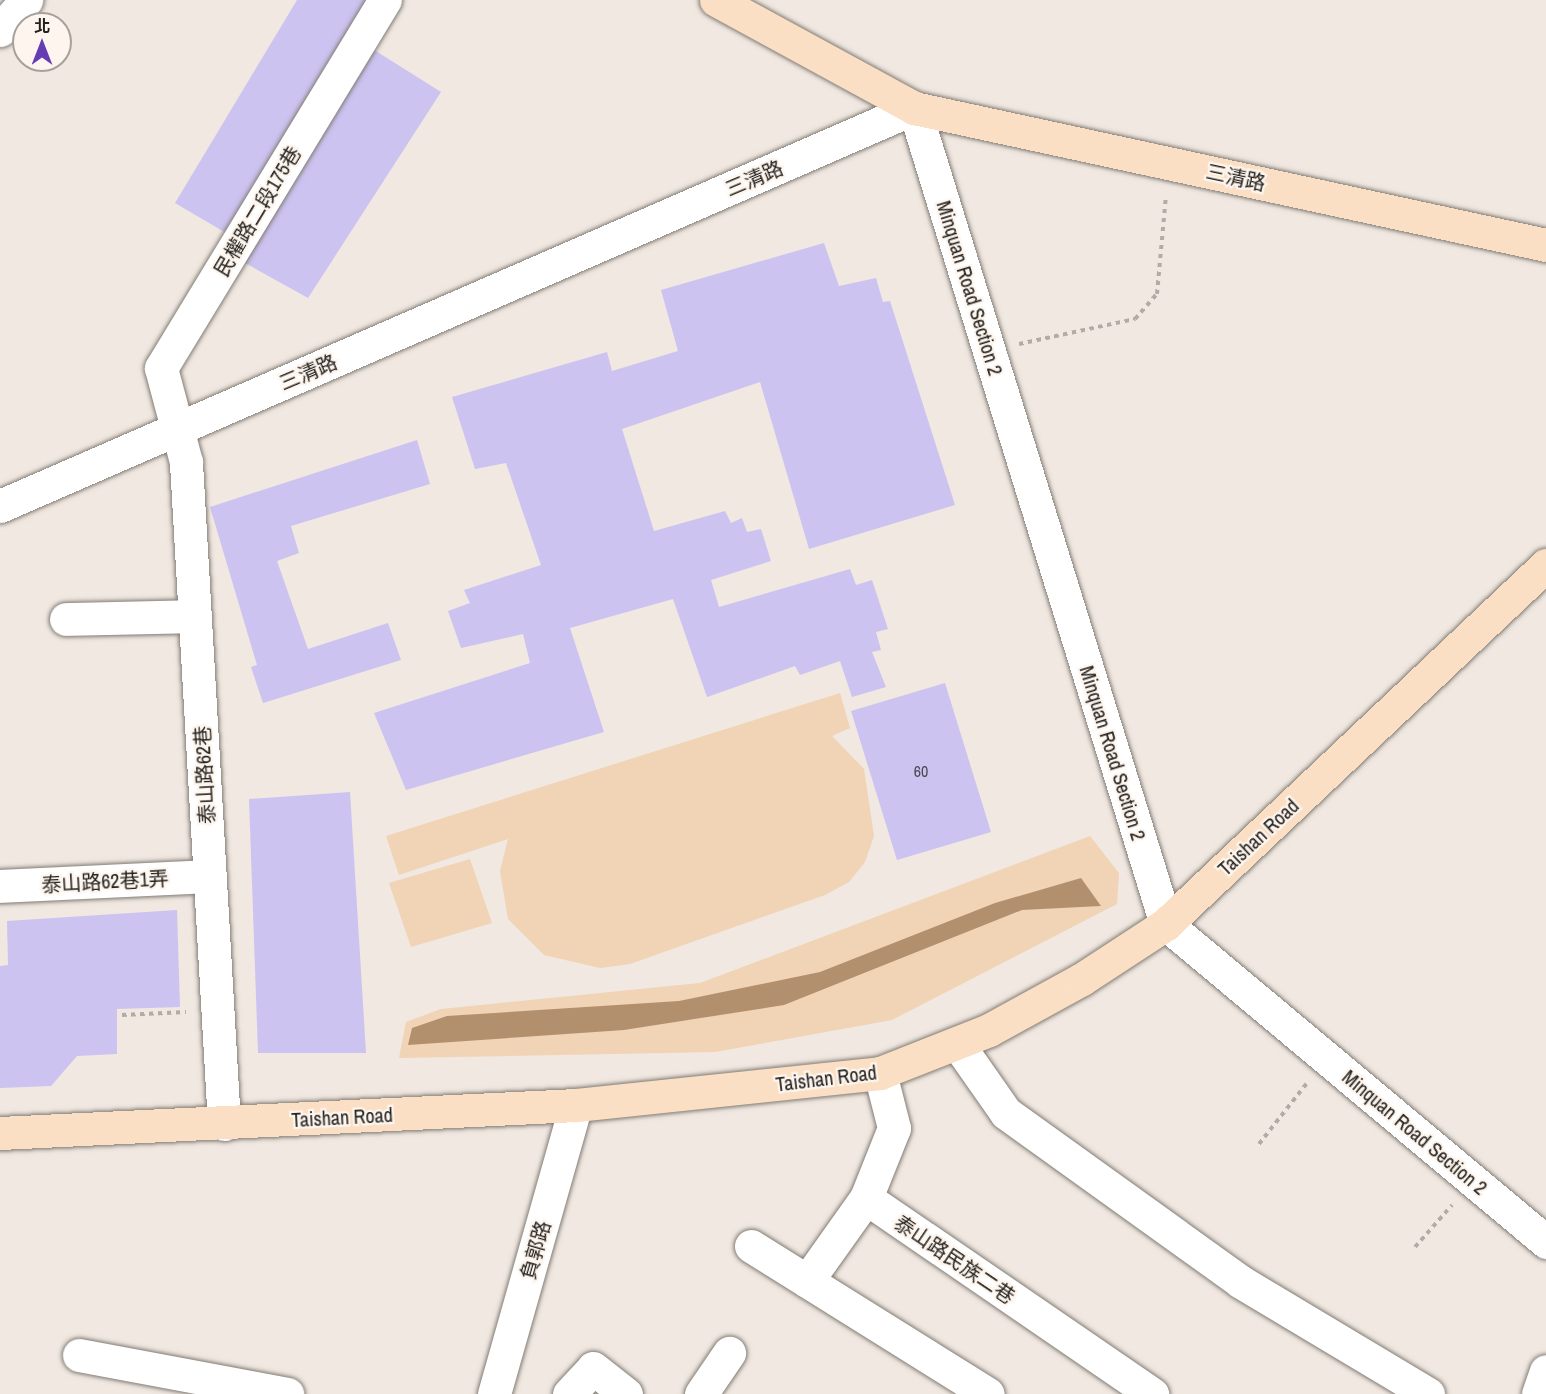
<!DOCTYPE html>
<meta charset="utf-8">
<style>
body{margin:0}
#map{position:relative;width:1546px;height:1394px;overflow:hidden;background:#f0e8e1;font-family:"Archivo Narrow","Noto Sans TC",sans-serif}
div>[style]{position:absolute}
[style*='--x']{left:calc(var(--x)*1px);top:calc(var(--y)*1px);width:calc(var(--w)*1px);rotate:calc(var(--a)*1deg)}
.green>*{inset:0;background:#f1d3b5}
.water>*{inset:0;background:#b3906d}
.building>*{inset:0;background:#ccc3f1}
.path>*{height:4px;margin-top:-2px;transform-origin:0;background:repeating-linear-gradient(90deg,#b2aca6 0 4.5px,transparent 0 9px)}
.roads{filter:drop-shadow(0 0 2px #827c75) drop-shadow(0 0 2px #827c75)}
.minor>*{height:33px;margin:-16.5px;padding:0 16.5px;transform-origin:16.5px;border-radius:16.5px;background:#fff}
.major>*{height:33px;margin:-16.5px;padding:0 16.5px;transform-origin:16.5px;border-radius:16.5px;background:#fbdfc4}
span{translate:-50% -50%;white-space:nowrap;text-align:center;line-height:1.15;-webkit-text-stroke:4.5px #fdf5ee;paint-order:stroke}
.number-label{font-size:16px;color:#4e4a54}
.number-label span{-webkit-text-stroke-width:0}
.street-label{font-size:20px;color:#24221f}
.north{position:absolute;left:12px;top:12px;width:60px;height:60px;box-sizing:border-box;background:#fdf5ee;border:2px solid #a6a19b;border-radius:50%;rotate:0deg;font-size:16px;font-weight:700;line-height:24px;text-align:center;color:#24221f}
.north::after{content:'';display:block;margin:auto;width:21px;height:27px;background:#643cb4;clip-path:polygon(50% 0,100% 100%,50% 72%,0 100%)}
</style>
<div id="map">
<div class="green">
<i style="clip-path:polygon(840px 693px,850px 728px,832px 736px,864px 769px,874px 836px,865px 862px,849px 882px,825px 895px,630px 964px,600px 968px,544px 955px,508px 919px,500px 871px,508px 839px,399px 875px,386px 836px)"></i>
<i style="clip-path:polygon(1090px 836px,1119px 873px,1117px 904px,892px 1020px,715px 1052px,399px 1058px,406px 1022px,441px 1009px,700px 983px)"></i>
<i style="clip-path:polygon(470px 859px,492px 923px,411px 947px,389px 883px)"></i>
</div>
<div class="water">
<i style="clip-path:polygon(1081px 878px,1101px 906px,1022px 910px,784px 1005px,624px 1030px,408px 1045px,412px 1028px,447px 1016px,679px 1001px,820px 972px,995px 903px)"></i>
</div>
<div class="building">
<i style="clip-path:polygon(297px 0,366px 0,226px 233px,175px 203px)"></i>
<i style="clip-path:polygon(371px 48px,441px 92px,308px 298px,236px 258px)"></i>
<i style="clip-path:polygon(824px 243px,839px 286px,876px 278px,883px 302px,890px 301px,955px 505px,809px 549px,760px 382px,622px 429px,654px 531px,725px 511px,731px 523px,742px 518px,747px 532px,761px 529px,771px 561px,711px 580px,719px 607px,850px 569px,856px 585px,872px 580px,888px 629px,876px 632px,881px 650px,872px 652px,886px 687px,852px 697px,840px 661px,800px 675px,795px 666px,707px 697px,673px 599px,570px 628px,604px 732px,406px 790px,374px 713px,530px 663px,523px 634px,461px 648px,448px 611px,470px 603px,464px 590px,541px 565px,506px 463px,475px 469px,452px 397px,607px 352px,612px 371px,678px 351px,661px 290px)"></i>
<i style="clip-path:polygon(417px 440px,430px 484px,291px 526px,299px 553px,277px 561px,308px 649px,388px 623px,401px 660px,263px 703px,251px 667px,257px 665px,210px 507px)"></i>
<i style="clip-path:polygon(945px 683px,991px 832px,897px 860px,851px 711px)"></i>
<i style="clip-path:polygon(350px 792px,366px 1053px,258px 1053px,249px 799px)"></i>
<i style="clip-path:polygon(177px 910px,180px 1007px,117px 1009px,117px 1054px,77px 1056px,51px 1086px,0 1088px,0 966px,8px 965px,7px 921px)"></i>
</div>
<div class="path">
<i style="--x:1019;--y:344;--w:119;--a:-12.2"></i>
<i style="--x:1135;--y:319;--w:33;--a:-49"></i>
<i style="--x:1157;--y:294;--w:98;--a:-84.8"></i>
<i style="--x:122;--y:1015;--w:64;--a:-2.7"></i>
<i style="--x:1259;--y:1144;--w:78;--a:-51.8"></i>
<i style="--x:1415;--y:1247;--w:56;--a:-48.6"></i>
</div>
<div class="roads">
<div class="minor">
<i style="--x:0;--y:30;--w:40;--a:-49"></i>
<i style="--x:0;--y:506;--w:997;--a:-23.53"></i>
<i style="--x:914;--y:108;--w:854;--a:72.84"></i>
<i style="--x:1166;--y:924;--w:496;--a:39.9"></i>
<i style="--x:66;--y:619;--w:129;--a:-1.3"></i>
<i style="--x:0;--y:886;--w:210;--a:-2.7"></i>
<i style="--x:957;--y:1043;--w:85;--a:55"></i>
<i style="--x:1006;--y:1113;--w:289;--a:35.7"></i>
<i style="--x:1241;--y:1282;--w:218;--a:30.9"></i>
<i style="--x:880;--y:1073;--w:57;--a:75.7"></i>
<i style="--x:894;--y:1128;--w:75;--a:111.8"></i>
<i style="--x:866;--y:1198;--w:347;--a:34.4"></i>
<i style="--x:224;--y:1124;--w:663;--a:-93.29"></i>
<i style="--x:186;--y:462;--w:97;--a:-104.9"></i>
<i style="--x:161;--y:368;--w:431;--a:-58.7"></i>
<i style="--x:751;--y:1246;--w:279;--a:32"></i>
<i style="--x:807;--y:1281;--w:102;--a:-54.6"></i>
<i style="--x:79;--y:1355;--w:212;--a:10.6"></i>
<i style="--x:494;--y:1394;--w:300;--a:-74.2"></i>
<i style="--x:569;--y:1394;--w:35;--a:-47"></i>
<i style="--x:593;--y:1368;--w:42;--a:38.2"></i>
<i style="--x:701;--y:1394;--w:50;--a:-55.7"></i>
<i style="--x:1538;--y:1394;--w:24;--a:-71"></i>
</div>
<div class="major">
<i style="--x:716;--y:0;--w:226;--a:28.6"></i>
<i style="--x:914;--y:108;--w:647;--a:12.23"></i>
<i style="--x:0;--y:1133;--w:577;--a:-2.78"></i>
<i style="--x:576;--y:1105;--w:306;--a:-6"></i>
<i style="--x:880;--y:1073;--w:117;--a:-21.5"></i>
<i style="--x:989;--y:1030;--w:106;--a:-28.7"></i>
<i style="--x:1082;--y:979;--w:100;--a:-33.2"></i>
<i style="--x:1166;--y:924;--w:523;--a:-43.37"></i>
</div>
</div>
<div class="number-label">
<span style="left:921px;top:771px">60</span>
</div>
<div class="street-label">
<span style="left:1236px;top:177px;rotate:12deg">三清路</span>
<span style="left:754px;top:178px;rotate:-23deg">三清路</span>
<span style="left:257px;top:211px;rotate:-59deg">民權路二段175巷</span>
<span style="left:970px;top:288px;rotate:73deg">Minquan Road Section 2</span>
<span style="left:308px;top:372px;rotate:-23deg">三清路</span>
<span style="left:1113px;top:753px;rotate:73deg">Minquan Road Section 2</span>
<span style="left:204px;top:775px;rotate:-93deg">泰山路62巷</span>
<span style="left:1258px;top:837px;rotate:-43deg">Taishan Road</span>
<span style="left:105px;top:881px;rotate:-3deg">泰山路62巷1弄</span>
<span style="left:826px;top:1078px;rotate:-7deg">Taishan Road</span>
<span style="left:342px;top:1117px;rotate:-3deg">Taishan Road</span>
<span style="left:1415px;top:1132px;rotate:40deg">Minquan Road Section 2</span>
<span style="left:535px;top:1250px;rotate:-74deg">負郭路</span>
<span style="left:955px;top:1259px;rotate:34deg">泰山路民族二巷</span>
</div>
<div class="north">北</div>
</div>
